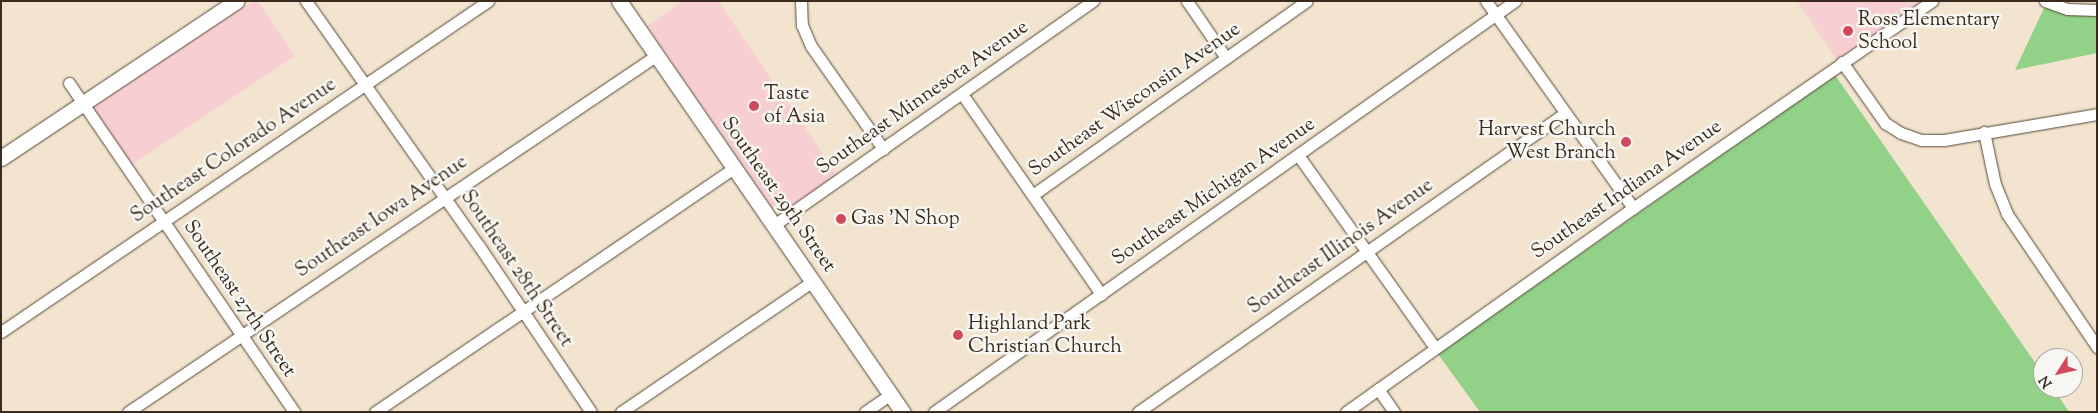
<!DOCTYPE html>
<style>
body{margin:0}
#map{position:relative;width:2098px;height:413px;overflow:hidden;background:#f2e4ce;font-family:"Sorts Mill Goudy",serif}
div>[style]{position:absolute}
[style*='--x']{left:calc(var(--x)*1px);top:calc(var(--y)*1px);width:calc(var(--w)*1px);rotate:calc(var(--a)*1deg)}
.built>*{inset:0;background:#f7cfd2}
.green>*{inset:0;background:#92d188}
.roads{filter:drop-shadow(0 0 1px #564638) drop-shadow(0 0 1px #564638)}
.minor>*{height:11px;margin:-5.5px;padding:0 5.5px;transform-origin:5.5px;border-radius:5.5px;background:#fff}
.major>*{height:15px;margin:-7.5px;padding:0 7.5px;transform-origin:7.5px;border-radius:7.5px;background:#fff}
.dots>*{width:14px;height:14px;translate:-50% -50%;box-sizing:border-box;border:2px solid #f6f6f2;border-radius:50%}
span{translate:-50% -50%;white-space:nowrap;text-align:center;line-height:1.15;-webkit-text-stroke:5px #f6f6f2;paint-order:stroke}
.poi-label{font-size:20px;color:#3b2a1e}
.left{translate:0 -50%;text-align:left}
.right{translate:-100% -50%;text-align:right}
.street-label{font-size:20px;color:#3b2a1e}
.frame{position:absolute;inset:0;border:2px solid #3b2a1e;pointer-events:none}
.north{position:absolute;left:2033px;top:348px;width:50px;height:50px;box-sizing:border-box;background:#f6f6f2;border:1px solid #aba49d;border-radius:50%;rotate:235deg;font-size:14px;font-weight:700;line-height:20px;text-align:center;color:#3b2a1e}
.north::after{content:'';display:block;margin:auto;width:18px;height:22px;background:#d1495b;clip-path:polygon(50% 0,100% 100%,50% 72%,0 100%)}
</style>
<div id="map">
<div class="built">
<i style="clip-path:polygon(253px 1px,258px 1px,295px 56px,131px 165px,95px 113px,94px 107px)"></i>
<i style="clip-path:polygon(683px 1px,718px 1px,838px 176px,783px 214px,774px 210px,648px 26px)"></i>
<i style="clip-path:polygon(1797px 1px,1922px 1px,1837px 60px)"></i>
</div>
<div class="green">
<i style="clip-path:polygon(2045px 6px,2067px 14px,2097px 16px,2097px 53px,2015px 70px)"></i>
<i style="clip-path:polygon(1835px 75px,2043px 374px,2043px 388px,2053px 388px,2069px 412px,1480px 412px,1438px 354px)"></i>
</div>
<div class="roads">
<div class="minor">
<i style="--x:306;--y:1;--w:300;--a:54.8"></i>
<i style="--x:479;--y:246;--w:200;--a:56"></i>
<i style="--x:801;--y:1;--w:24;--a:88"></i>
<i style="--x:802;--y:25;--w:23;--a:67"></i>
<i style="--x:811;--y:46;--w:126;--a:55"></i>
<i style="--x:1187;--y:1;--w:69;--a:55.6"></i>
<i style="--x:1486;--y:1;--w:254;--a:54.6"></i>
<i style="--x:2045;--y:1;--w:23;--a:20"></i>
<i style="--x:2067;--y:9;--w:30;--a:2"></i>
<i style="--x:1842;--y:62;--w:75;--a:54.8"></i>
<i style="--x:1885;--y:123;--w:19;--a:32"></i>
<i style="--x:1901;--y:133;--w:21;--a:19"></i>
<i style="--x:1921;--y:140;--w:23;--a:0"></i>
<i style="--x:1944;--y:140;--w:155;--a:-9.6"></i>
<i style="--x:69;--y:83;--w:399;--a:55.6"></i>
<i style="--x:962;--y:94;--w:244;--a:55.2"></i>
<i style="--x:1984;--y:132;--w:53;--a:78.1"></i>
<i style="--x:1995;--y:184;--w:32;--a:68"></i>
<i style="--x:2007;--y:214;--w:161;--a:55.9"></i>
<i style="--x:1298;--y:155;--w:237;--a:54.6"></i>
<i style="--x:1034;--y:194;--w:334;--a:-35.3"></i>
<i style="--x:774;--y:225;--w:390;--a:-35.1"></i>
<i style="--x:1;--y:332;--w:589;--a:-34.2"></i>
<i style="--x:1378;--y:389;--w:28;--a:55"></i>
<i style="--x:128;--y:412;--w:638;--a:-34.01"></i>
<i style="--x:375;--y:412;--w:434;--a:-34.2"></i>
<i style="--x:621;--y:412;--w:232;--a:-34.3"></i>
<i style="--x:865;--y:412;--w:32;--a:-35"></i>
<i style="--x:934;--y:412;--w:712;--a:-35.28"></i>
<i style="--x:1138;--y:412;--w:521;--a:-35"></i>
<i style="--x:1346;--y:412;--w:352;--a:-35.4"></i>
<i style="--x:1633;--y:208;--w:364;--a:-34.7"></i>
</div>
<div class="major">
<i style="--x:619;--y:1;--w:500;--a:55.4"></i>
<i style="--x:1;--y:158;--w:283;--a:-33.7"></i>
</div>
</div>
<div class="dots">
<i style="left:1848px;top:31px;background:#d1495b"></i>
<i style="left:754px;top:106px;background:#d1495b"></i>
<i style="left:1626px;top:142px;background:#d1495b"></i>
<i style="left:841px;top:219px;background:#d1495b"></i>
<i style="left:958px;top:335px;background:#d1495b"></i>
</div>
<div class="poi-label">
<span class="left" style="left:1858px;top:32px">Ross Elementary<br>School</span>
<span class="left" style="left:764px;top:106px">Taste<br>of Asia</span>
<span class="right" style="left:1616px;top:142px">Harvest Church<br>West Branch</span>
<span class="left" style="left:851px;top:219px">Gas 'N Shop</span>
<span class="left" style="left:968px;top:336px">Highland Park<br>Christian Church</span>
</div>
<div class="street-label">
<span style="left:923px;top:98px;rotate:-35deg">Southeast Minnesota Avenue</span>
<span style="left:1135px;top:100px;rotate:-35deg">Southeast Wisconsin Avenue</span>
<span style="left:234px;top:151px;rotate:-34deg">Southeast Colorado Avenue</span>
<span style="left:1627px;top:190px;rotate:-35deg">Southeast Indiana Avenue</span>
<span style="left:1214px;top:192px;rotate:-35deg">Southeast Michigan Avenue</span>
<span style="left:778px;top:195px;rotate:55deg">Southeast 29th Street</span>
<span style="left:382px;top:217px;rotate:-34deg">Southeast Iowa Avenue</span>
<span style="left:1341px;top:247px;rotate:-35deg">Southeast Illinois Avenue</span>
<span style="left:516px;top:269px;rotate:56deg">Southeast 28th Street</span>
<span style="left:239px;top:299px;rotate:56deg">Southeast 27th Street</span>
</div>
<div class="frame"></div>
<div class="north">N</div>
</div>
